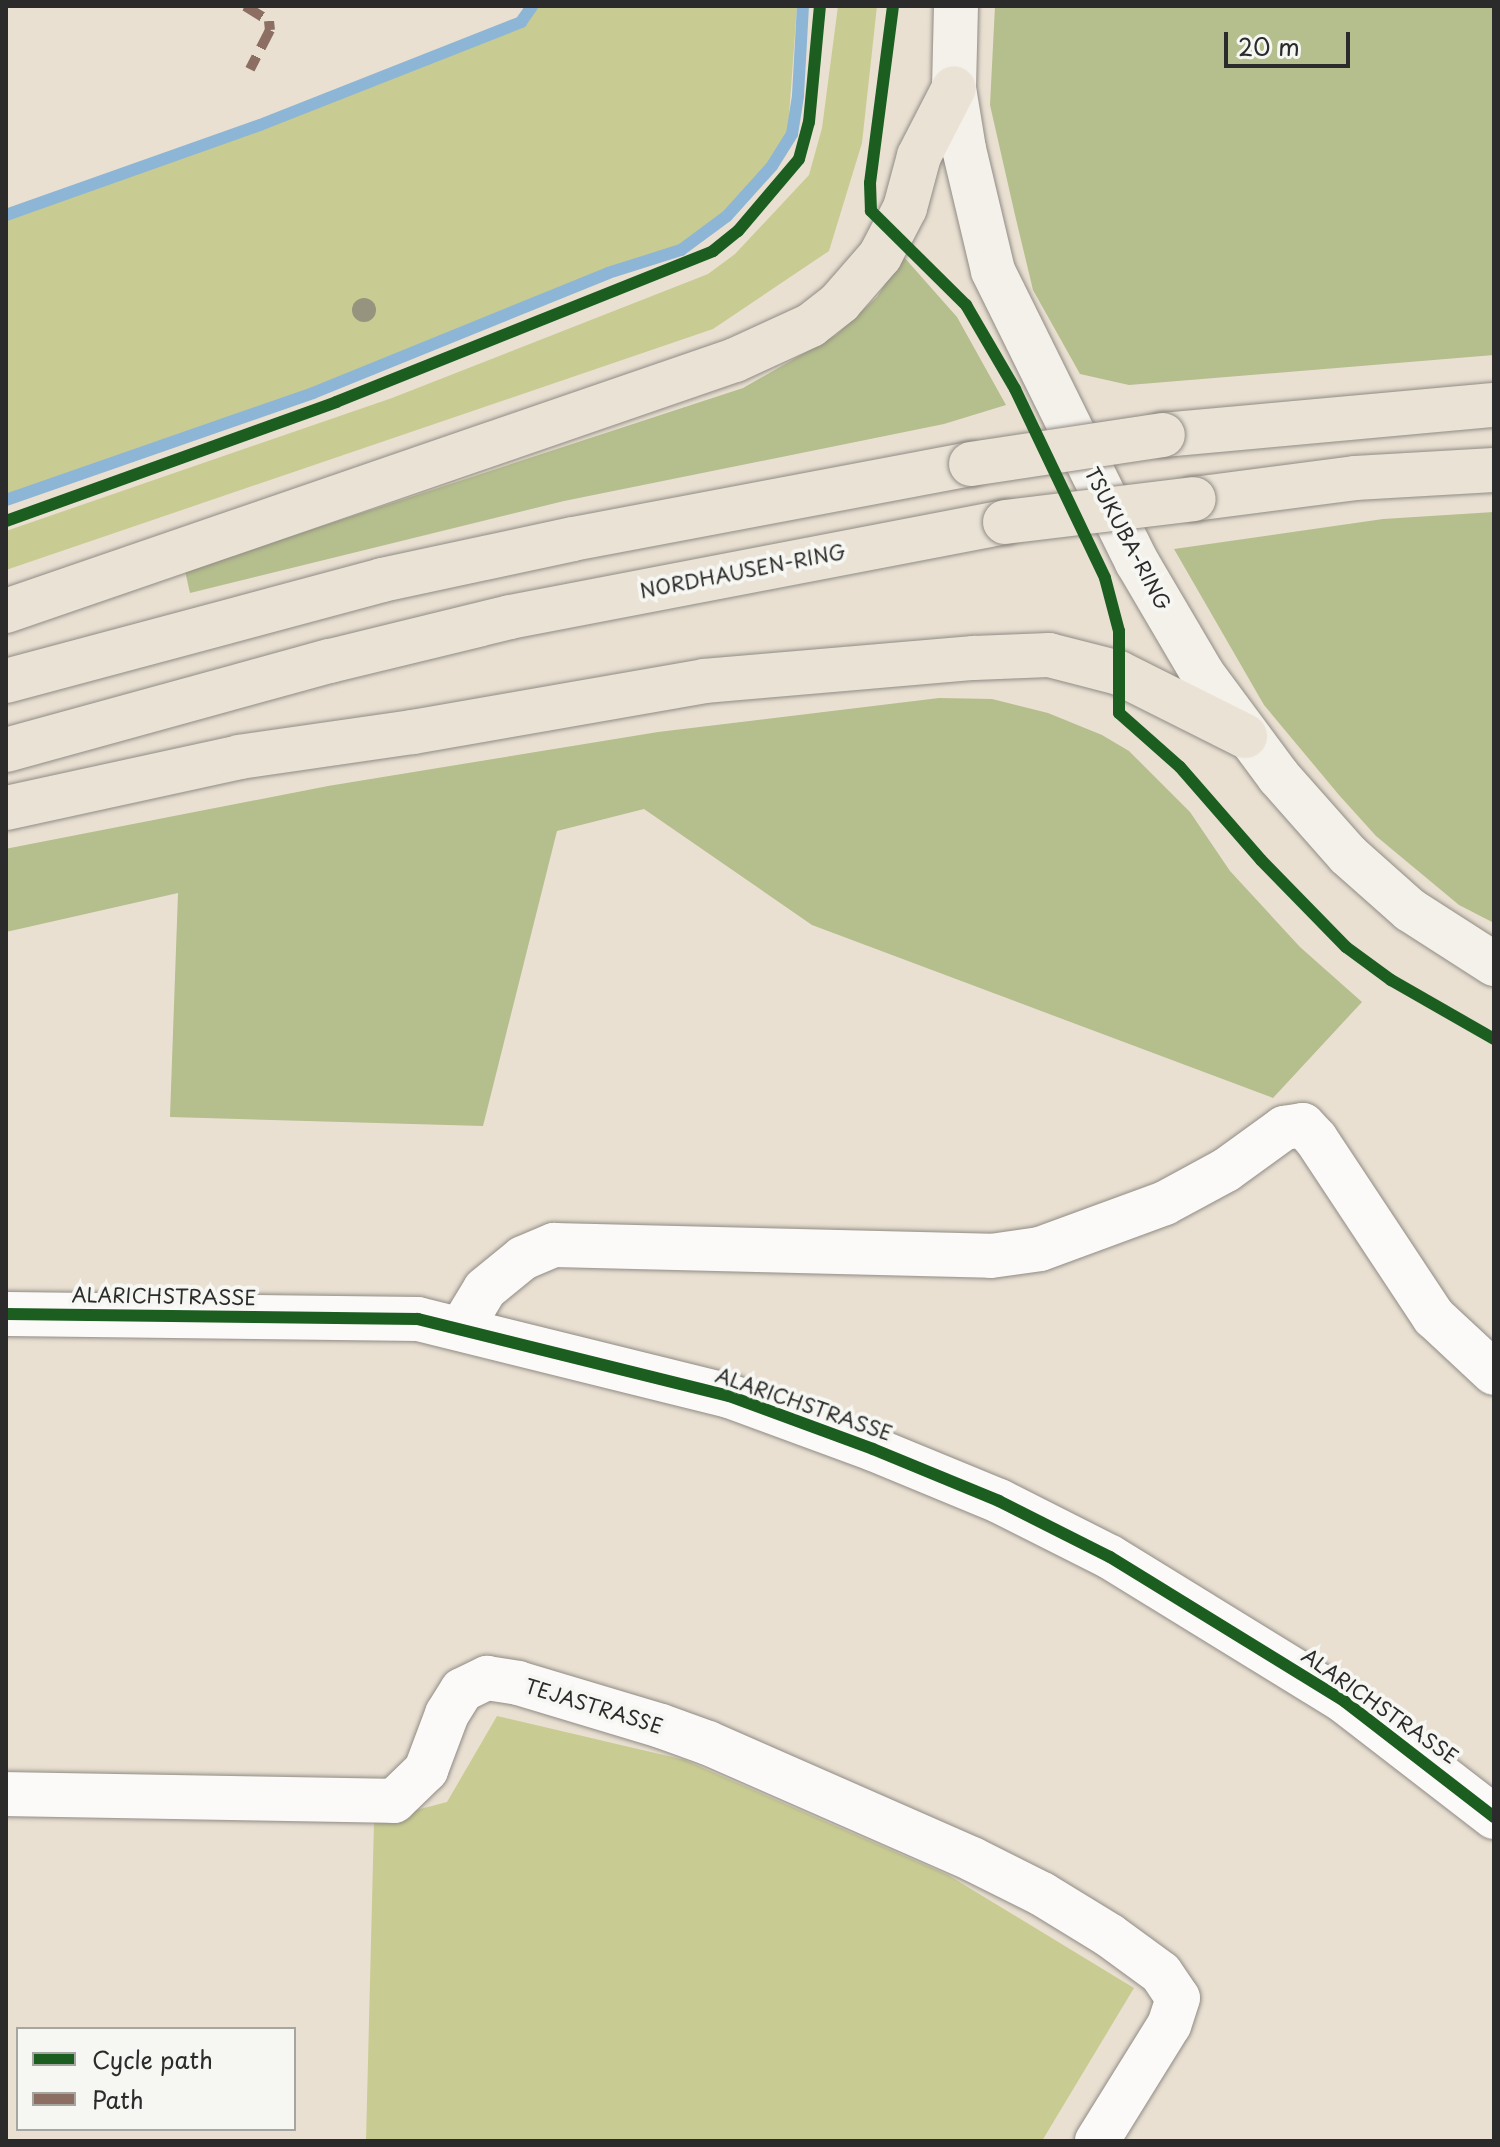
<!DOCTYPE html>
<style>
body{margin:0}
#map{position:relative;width:1500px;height:2147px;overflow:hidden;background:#e9e0d2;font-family:"Playpen Sans",sans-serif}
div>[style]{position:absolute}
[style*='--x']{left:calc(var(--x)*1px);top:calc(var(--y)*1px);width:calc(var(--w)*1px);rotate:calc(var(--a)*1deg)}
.green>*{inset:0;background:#c9cc92}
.forest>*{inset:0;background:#b5be8d}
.stream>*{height:12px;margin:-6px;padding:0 6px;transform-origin:6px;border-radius:6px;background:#8db5d6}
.roads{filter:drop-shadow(0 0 2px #908b84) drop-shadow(0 0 2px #908b84)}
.minor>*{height:44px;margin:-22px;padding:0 22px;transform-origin:22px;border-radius:22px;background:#fcfaf8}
.secondary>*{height:44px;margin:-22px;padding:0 22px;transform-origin:22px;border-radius:22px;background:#f4f0ea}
.trunk>*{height:44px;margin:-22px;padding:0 22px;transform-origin:22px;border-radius:22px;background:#e9e2d5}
.bridges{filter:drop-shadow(0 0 2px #908b84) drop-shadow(0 0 2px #908b84)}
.trunk-bridge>*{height:44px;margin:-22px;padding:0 22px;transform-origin:22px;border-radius:22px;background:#e9e2d5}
.quiet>*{height:10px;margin-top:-5px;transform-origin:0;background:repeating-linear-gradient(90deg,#8d6e63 0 20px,transparent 0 30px)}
.cycleway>*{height:12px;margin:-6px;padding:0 6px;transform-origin:6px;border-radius:6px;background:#1b5e20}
.trees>*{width:24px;height:24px;margin:-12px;border-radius:50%;background:#96947e}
span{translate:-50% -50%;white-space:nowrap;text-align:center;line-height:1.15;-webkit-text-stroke:8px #f6f6f2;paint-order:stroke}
.street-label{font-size:20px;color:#2b2b2b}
.frame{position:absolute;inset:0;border:8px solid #2b2b2b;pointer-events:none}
.legend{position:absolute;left:16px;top:2027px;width:280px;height:104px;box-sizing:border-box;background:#f6f6f2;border:2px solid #a5a5a2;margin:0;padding:10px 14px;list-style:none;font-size:24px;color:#2b2b2b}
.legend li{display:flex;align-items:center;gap:16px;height:40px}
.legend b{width:40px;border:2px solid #a5a5a2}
.scale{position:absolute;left:1224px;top:32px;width:126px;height:36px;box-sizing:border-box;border:4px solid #2b2b2b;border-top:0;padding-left:10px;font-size:24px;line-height:28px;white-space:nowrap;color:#2b2b2b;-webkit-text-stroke:6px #f6f6f2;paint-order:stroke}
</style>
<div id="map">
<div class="green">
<i style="clip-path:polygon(529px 6px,797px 6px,788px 130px,779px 151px,719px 224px,676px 250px,311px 390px,6px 500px,6px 213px,280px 113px,524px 19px)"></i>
<i style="clip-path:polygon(838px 6px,877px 6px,862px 143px,829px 251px,713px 329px,6px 570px,6px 531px,392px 398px,708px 274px,735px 254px,809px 175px,822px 128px)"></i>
<i style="clip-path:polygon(497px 1716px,685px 1760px,948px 1875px,1134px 1988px,1042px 2141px,366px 2141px,374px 1821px,447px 1802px)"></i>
</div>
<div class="forest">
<i style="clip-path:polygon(995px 6px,1494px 6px,1494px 355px,1129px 385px,1080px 374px,1033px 290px,1015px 215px,990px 105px)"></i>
<i style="clip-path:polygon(903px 256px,957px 317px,1006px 405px,944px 424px,564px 501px,190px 593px,185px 571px,743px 388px,836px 335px,877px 297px)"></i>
<i style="clip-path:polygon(1494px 512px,1494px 923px,1459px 905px,1376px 836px,1339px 795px,1264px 705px,1174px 549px,1383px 519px)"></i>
<i style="clip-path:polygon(939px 698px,992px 699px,1048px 713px,1102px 735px,1129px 751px,1190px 812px,1230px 871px,1300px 947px,1362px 1002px,1273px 1098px,812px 925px,644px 809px,557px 831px,483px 1126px,170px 1117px,178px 893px,6px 932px,6px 849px,10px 848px,328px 786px,658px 732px)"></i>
</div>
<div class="stream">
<i style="--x:6;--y:215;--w:269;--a:-19.5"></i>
<i style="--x:260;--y:125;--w:281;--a:-21.5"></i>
<i style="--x:521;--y:22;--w:19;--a:-55"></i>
<i style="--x:6;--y:500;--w:325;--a:-19.2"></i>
<i style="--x:313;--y:393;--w:318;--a:-22.1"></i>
<i style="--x:608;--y:273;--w:77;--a:-17.5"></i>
<i style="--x:681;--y:250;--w:57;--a:-36.5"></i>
<i style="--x:727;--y:216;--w:67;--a:-48"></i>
<i style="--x:772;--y:166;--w:38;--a:-58"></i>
<i style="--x:792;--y:134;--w:39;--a:-81"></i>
<i style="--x:798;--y:95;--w:89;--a:-86.8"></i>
</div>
<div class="roads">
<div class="minor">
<i style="--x:6;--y:1314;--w:412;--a:0.7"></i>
<i style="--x:418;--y:1319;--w:320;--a:13.9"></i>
<i style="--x:729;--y:1396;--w:153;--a:20.2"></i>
<i style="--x:873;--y:1449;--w:136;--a:22.4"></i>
<i style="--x:999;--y:1501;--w:124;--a:26.8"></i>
<i style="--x:1110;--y:1557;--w:275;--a:31.6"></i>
<i style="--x:1344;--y:1701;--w:190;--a:37.7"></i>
<i style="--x:462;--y:1327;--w:44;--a:-58.8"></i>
<i style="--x:485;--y:1289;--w:49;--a:-39.2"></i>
<i style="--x:523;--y:1258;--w:34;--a:-23"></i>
<i style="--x:554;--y:1245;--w:437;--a:1.4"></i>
<i style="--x:991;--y:1256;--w:49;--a:-8.1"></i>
<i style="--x:1040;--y:1249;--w:133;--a:-20.2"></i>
<i style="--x:1165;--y:1203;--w:69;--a:-28.4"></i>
<i style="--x:1226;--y:1170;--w:72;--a:-35.9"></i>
<i style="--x:1284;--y:1128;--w:19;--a:-9"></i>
<i style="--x:1303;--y:1125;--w:19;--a:47"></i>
<i style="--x:1316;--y:1139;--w:214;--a:56.5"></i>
<i style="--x:1434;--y:1317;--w:82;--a:43"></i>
<i style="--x:6;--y:1794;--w:388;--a:1"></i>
<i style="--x:394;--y:1801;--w:45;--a:-44.1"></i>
<i style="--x:426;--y:1770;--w:60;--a:-69.4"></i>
<i style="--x:447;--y:1714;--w:28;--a:-58"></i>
<i style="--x:462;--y:1690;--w:28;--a:-26"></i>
<i style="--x:487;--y:1678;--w:31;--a:9"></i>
<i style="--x:518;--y:1683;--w:149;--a:16.7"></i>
<i style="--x:661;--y:1726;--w:50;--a:19.9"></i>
<i style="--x:708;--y:1743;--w:288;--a:23.7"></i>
<i style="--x:972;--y:1859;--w:78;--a:26.6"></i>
<i style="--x:1042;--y:1894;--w:79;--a:31.5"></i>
<i style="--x:1109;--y:1935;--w:64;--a:36.2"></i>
<i style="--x:1161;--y:1973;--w:30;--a:56"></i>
<i style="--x:1178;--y:1998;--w:28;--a:108"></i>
<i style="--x:1169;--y:2025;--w:137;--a:121.8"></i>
</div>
<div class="secondary">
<i style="--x:956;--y:6;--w:82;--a:91.4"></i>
<i style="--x:954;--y:88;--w:62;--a:80.7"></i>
<i style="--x:964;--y:149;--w:125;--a:76.6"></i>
<i style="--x:993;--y:271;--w:325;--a:63.7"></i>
<i style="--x:1137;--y:562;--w:129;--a:59.6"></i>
<i style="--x:1202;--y:673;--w:129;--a:53.5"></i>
<i style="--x:1279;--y:777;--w:104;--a:48.5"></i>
<i style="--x:1348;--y:855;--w:83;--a:41.6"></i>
<i style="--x:1410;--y:910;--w:100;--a:32.7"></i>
</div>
<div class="trunk">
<i style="--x:1163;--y:435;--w:332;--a:-5.2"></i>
<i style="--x:1194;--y:499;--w:162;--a:-7.4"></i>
<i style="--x:1355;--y:478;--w:139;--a:-3.3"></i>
<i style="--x:6;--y:611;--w:771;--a:-19"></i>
<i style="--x:735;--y:360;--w:84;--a:-24.7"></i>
<i style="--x:811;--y:325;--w:37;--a:-38"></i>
<i style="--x:840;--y:302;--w:61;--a:-49"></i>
<i style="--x:880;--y:256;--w:54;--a:-62.5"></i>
<i style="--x:905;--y:208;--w:54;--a:-74.9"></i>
<i style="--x:919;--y:156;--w:76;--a:-62.8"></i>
<i style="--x:6;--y:681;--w:389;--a:-15"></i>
<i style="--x:382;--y:580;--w:195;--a:-12.1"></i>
<i style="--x:573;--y:539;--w:405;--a:-10.7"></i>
<i style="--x:6;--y:750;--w:336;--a:-15.4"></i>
<i style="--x:330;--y:661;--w:185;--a:-13.7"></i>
<i style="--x:510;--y:617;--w:504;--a:-10.86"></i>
<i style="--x:6;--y:808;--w:239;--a:-12.3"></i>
<i style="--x:239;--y:757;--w:176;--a:-8.2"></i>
<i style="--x:413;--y:732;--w:295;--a:-9.9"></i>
<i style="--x:704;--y:681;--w:271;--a:-4.9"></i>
<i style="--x:974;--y:658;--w:75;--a:-2.3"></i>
<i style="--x:1049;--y:655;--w:72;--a:14.4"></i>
<i style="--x:1119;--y:673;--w:141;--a:26.6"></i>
</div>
</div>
<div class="bridges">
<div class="trunk-bridge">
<i style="--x:971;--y:464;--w:194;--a:-8.6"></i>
<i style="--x:1005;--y:522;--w:190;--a:-6.9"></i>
</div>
</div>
<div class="quiet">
<i style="--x:245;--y:6;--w:28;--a:32"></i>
<i style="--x:269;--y:21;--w:9;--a:84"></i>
<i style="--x:270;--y:30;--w:44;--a:117.1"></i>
</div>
<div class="cycleway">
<i style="--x:893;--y:6;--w:178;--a:97.4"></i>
<i style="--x:870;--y:183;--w:28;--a:88"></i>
<i style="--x:871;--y:211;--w:134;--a:44.7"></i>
<i style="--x:966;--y:305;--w:97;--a:59.7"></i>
<i style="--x:1015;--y:389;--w:209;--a:64.5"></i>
<i style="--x:1105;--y:578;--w:55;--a:75.2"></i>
<i style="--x:1119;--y:631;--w:82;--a:90"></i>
<i style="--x:1119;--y:713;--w:81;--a:41.5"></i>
<i style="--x:1180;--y:767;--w:123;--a:48.9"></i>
<i style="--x:1261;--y:860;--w:122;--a:45.7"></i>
<i style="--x:1346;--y:947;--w:56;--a:36.3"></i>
<i style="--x:1391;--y:980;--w:119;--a:29.8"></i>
<i style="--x:6;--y:521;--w:351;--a:-19.8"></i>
<i style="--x:336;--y:402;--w:406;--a:-21.8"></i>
<i style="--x:713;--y:251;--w:32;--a:-39"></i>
<i style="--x:738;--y:231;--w:94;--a:-49.7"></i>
<i style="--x:799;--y:159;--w:38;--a:-75"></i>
<i style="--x:809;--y:122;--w:117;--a:-84.6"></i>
<i style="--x:6;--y:1314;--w:412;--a:0.7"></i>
<i style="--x:418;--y:1319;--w:320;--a:13.9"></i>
<i style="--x:729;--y:1396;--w:153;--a:20.2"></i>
<i style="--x:873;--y:1449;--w:136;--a:22.4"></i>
<i style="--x:999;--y:1501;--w:124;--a:26.8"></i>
<i style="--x:1110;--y:1557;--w:275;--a:31.6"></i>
<i style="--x:1344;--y:1701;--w:190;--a:37.7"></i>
</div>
<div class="trees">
<i style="left:364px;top:310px"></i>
</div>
<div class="street-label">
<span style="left:1128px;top:539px;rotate:62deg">TSUKUBA-RING</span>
<span style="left:743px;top:571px;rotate:-11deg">NORDHAUSEN-RING</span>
<span style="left:164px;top:1296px;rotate:1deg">ALARICHSTRASSE</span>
<span style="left:804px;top:1404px;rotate:19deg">ALARICHSTRASSE</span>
<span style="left:594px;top:1706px;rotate:17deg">TEJASTRASSE</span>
<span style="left:1380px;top:1706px;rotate:35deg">ALARICHSTRASSE</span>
</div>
<div class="frame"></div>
<ul class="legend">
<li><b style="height:10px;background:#1b5e20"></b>Cycle path</li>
<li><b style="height:10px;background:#8d6e63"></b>Path</li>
</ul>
<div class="scale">20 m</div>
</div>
